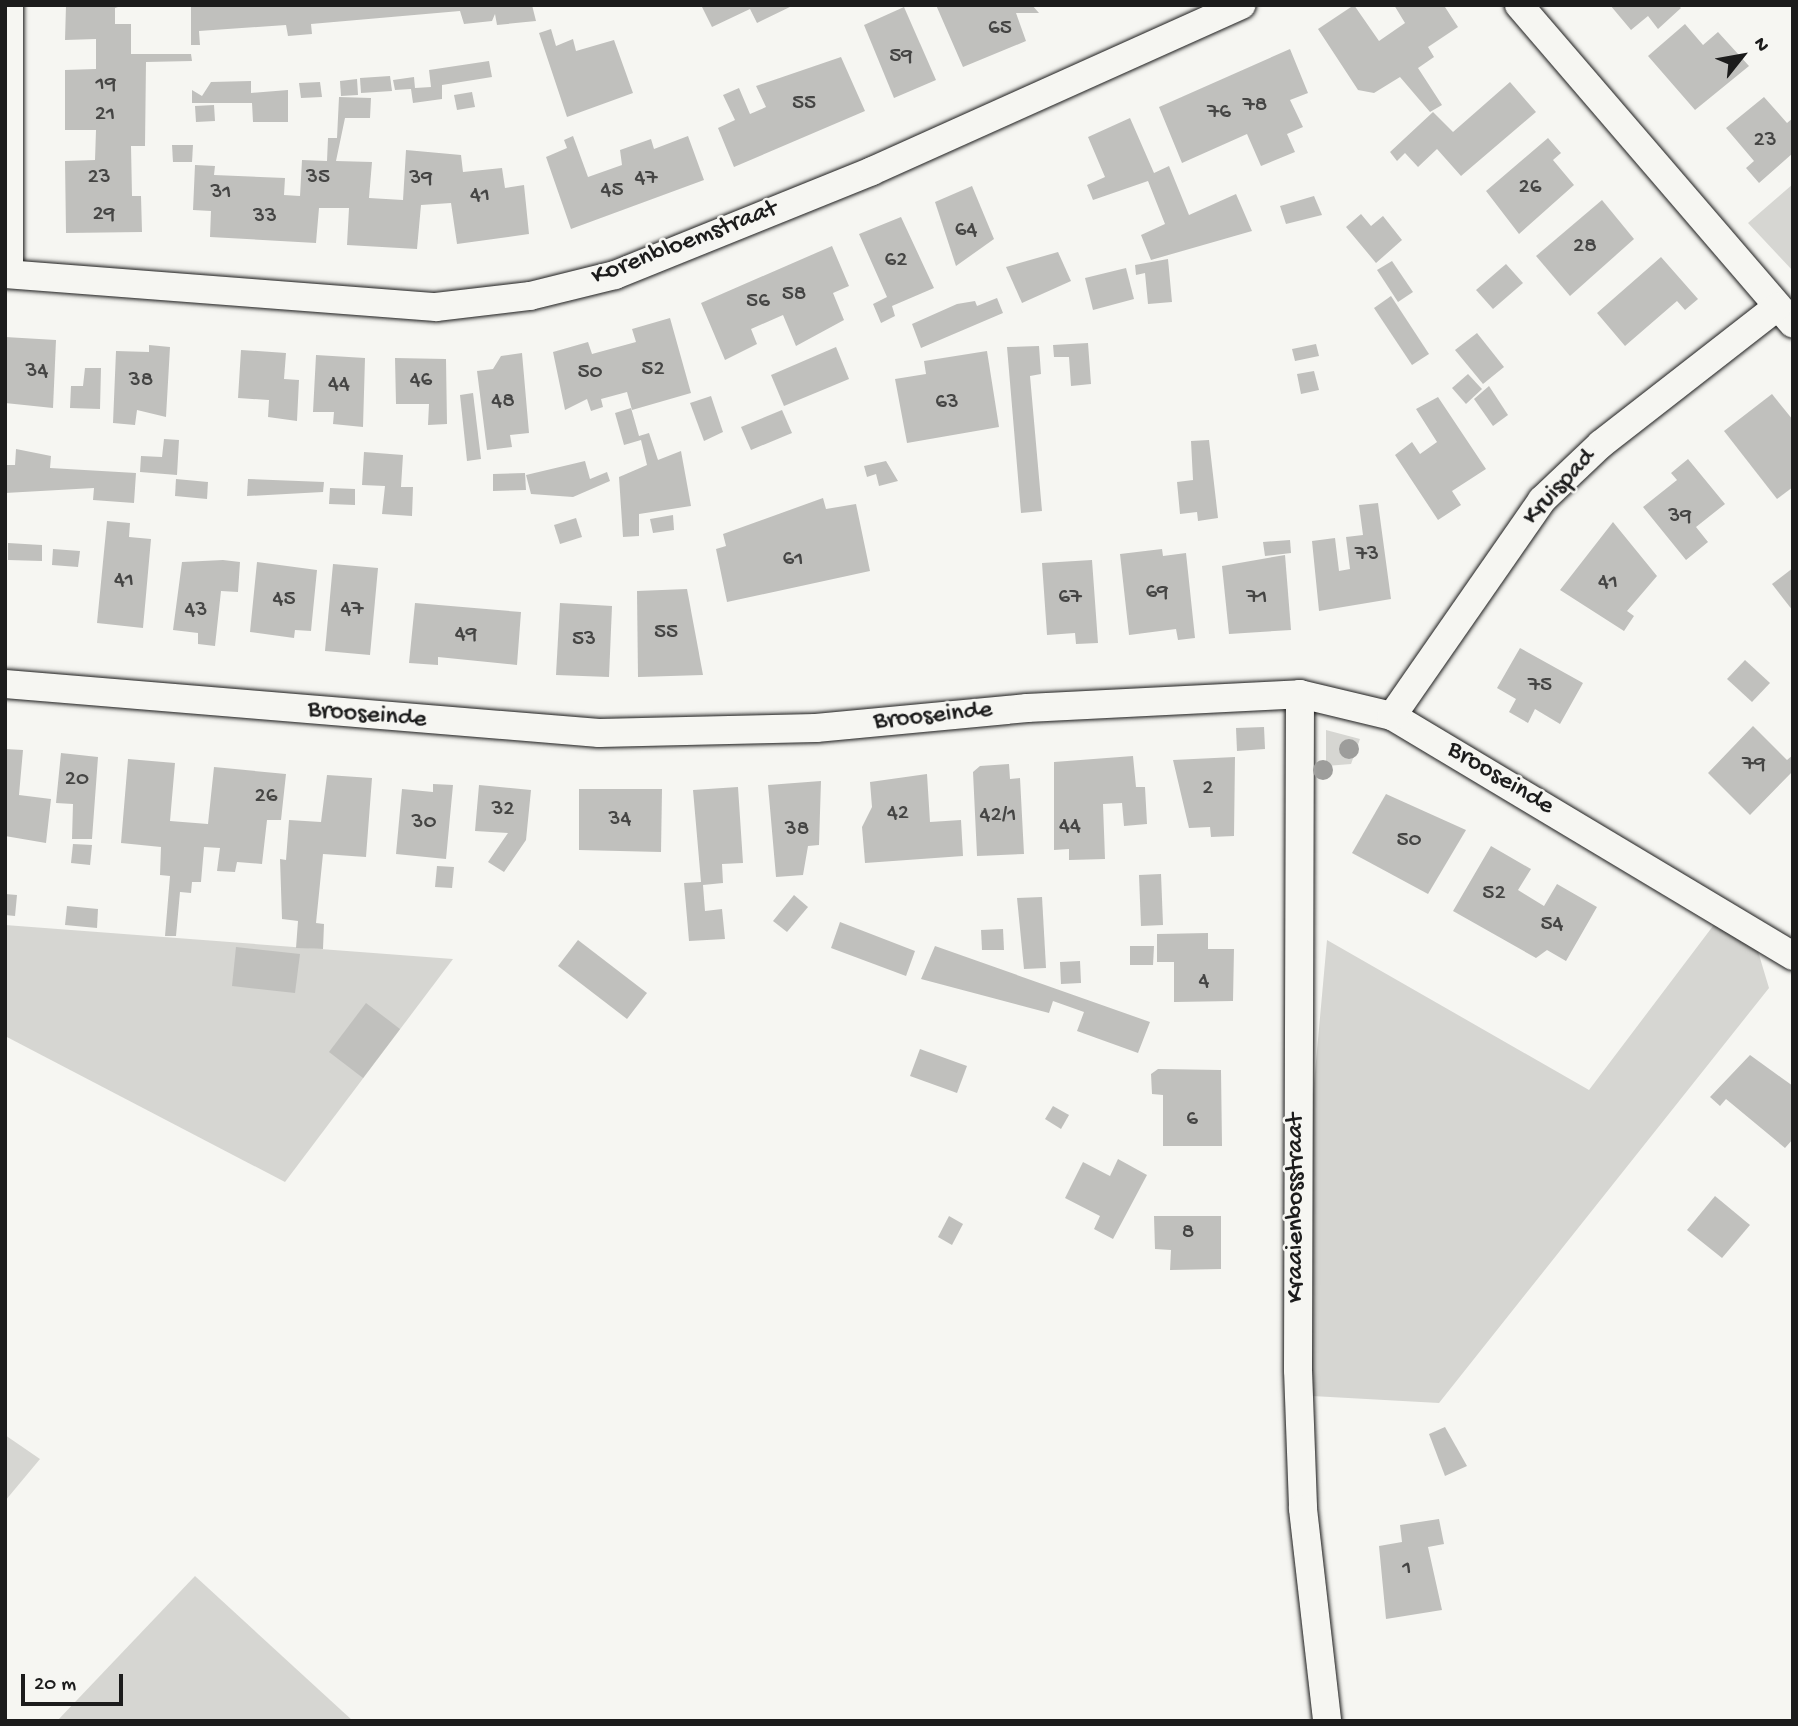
<!DOCTYPE html>
<style>
body{margin:0}
#map{position:relative;width:1798px;height:1726px;overflow:hidden;background:#f6f6f2;font-family:"Gochi Hand",sans-serif}
div>[style]{position:absolute}
[style*='--x']{left:calc(var(--x)*1px);top:calc(var(--y)*1px);width:calc(var(--w)*1px);rotate:calc(var(--a)*1deg)}
.green>*{inset:0;background:#d6d6d2}
.building>*{inset:0;background:#c0c0bd}
.roads{filter:drop-shadow(0 0 2px #1c1c1c) drop-shadow(0 0 2px #1c1c1c)}
.street>*{height:28px;margin:-14px;padding:0 14px;transform-origin:14px;border-radius:14px;background:#f6f6f2}
.trees>*{width:20px;height:20px;margin:-10px;border-radius:50%;background:#9d9d9b}
span{translate:-50% -50%;white-space:nowrap;text-align:center;line-height:1.15;-webkit-text-stroke:5px #f6f6f2;paint-order:stroke}
.number-label{font-size:23px;color:#454544}
.number-label span{-webkit-text-stroke-width:0}
.street-label{font-size:26px;color:#1c1c1c}
.frame{position:absolute;inset:0;border:7px solid #1c1c1c;pointer-events:none}
.north{position:absolute;left:1707px;top:21px;width:70px;height:70px;-webkit-text-stroke:5px #f6f6f2;paint-order:stroke;rotate:59deg;font-size:19px;font-weight:700;line-height:28px;text-align:center;color:#1c1c1c}
.north::after{content:'';display:block;margin:auto;width:24px;height:32px;background:#1c1c1c;clip-path:polygon(50% 0,100% 100%,50% 72%,0 100%)}
.scale{position:absolute;left:21px;top:1674px;width:102px;height:32px;box-sizing:border-box;border:4px solid #1c1c1c;border-top:0;padding-left:9px;font-size:21px;line-height:24px;white-space:nowrap;color:#1c1c1c;-webkit-text-stroke:5px #f6f6f2;paint-order:stroke}
</style>
<div id="map">
<div class="green">
<i style="clip-path:polygon(1793px 184px,1793px 271px,1748px 223px)"></i>
<i style="clip-path:polygon(1326px 730px,1360px 739px,1351px 764px,1326px 766px)"></i>
<i style="clip-path:polygon(1716px 922px,1757px 948px,1769px 988px,1439px 1403px,1312px 1396px,1307px 1161px,1327px 940px,1589px 1090px)"></i>
<i style="clip-path:polygon(5px 925px,453px 959px,285px 1182px,5px 1036px)"></i>
<i style="clip-path:polygon(5px 1435px,40px 1459px,5px 1501px)"></i>
<i style="clip-path:polygon(195px 1576px,353px 1721px,57px 1721px)"></i>
</div>
<div class="building">
<i style="clip-path:polygon(66px 5px,124px 5px,115px 8px,115px 24px,131px 24px,131px 54px,191px 54px,192px 61px,146px 62px,145px 146px,131px 146px,132px 196px,141px 196px,142px 232px,66px 233px,65px 161px,95px 160px,96px 130px,65px 130px,65px 70px,96px 69px,96px 39px,65px 40px)"></i>
<i style="clip-path:polygon(191px 5px,532px 5px,536px 21px,497px 25px,495px 14px,492px 21px,464px 24px,460px 11px,311px 24px,312px 34px,288px 36px,286px 25px,199px 31px,200px 45px,191px 45px)"></i>
<i style="clip-path:polygon(701px 5px,794px 5px,757px 23px,750px 9px,712px 27px)"></i>
<i style="clip-path:polygon(936px 5px,1032px 5px,1039px 13px,1016px 13px,1026px 41px,963px 67px)"></i>
<i style="clip-path:polygon(1354px 5px,1379px 41px,1405px 23px,1394px 5px,1445px 7px,1458px 27px,1428px 47px,1434px 57px,1418px 68px,1442px 105px,1430px 112px,1400px 77px,1374px 93px,1358px 90px,1318px 29px)"></i>
<i style="clip-path:polygon(1610px 5px,1678px 5px,1681px 8px,1658px 29px,1648px 16px,1631px 30px)"></i>
<i style="clip-path:polygon(904px 7px,936px 80px,894px 98px,864px 25px)"></i>
<i style="clip-path:polygon(1685px 24px,1703px 45px,1718px 32px,1749px 66px,1695px 110px,1648px 56px)"></i>
<i style="clip-path:polygon(551px 29px,556px 46px,573px 39px,576px 51px,614px 40px,633px 93px,567px 117px,539px 33px)"></i>
<i style="clip-path:polygon(1290px 49px,1308px 93px,1290px 100px,1303px 127px,1287px 134px,1295px 152px,1261px 166px,1247px 134px,1182px 163px,1159px 107px)"></i>
<i style="clip-path:polygon(841px 57px,865px 111px,734px 167px,718px 128px,735px 120px,723px 95px,739px 88px,750px 114px,766px 107px,756px 86px)"></i>
<i style="clip-path:polygon(489px 61px,492px 77px,442px 85px,442px 99px,413px 103px,411px 89px,395px 90px,393px 80px,414px 77px,415px 88px,431px 87px,429px 70px)"></i>
<i style="clip-path:polygon(390px 76px,392px 91px,361px 93px,360px 78px)"></i>
<i style="clip-path:polygon(357px 79px,358px 95px,341px 96px,340px 81px)"></i>
<i style="clip-path:polygon(251px 81px,251px 93px,288px 90px,288px 122px,253px 122px,252px 103px,192px 103px,192px 90px,202px 96px,211px 82px)"></i>
<i style="clip-path:polygon(320px 82px,322px 97px,301px 98px,299px 83px)"></i>
<i style="clip-path:polygon(1510px 82px,1536px 112px,1461px 176px,1437px 149px,1418px 167px,1405px 153px,1397px 161px,1390px 152px,1433px 112px,1453px 132px)"></i>
<i style="clip-path:polygon(472px 92px,475px 107px,457px 110px,454px 95px)"></i>
<i style="clip-path:polygon(339px 97px,371px 98px,370px 118px,345px 118px,336px 161px,372px 162px,369px 198px,403px 200px,406px 150px,461px 155px,463px 172px,502px 168px,505px 188px,524px 185px,529px 234px,457px 244px,451px 203px,421px 205px,417px 249px,347px 245px,349px 208px,319px 208px,316px 243px,210px 237px,211px 211px,193px 210px,195px 165px,215px 166px,214px 175px,285px 178px,284px 195px,300px 196px,302px 160px,327px 161px,328px 138px,337px 138px)"></i>
<i style="clip-path:polygon(1764px 97px,1787px 123px,1793px 118px,1793px 153px,1759px 183px,1746px 168px,1754px 161px,1726px 128px)"></i>
<i style="clip-path:polygon(214px 105px,215px 121px,196px 122px,195px 106px)"></i>
<i style="clip-path:polygon(1130px 118px,1154px 173px,1169px 166px,1189px 215px,1236px 194px,1252px 231px,1151px 260px,1141px 235px,1165px 224px,1148px 181px,1093px 200px,1087px 185px,1105px 177px,1088px 137px)"></i>
<i style="clip-path:polygon(573px 136px,588px 177px,622px 165px,620px 150px,651px 139px,654px 149px,688px 136px,704px 180px,571px 229px,546px 157px,567px 148px,564px 140px)"></i>
<i style="clip-path:polygon(1548px 138px,1561px 153px,1553px 160px,1574px 185px,1519px 234px,1486px 191px)"></i>
<i style="clip-path:polygon(172px 145px,193px 145px,192px 162px,173px 162px)"></i>
<i style="clip-path:polygon(972px 186px,994px 239px,956px 266px,935px 202px)"></i>
<i style="clip-path:polygon(1314px 196px,1322px 215px,1286px 224px,1280px 206px)"></i>
<i style="clip-path:polygon(1602px 200px,1634px 239px,1570px 296px,1536px 256px)"></i>
<i style="clip-path:polygon(1361px 214px,1371px 226px,1383px 216px,1402px 240px,1376px 263px,1346px 227px)"></i>
<i style="clip-path:polygon(901px 217px,934px 288px,892px 306px,895px 316px,881px 323px,873px 304px,887px 297px,859px 234px)"></i>
<i style="clip-path:polygon(832px 246px,849px 286px,833px 293px,844px 320px,796px 346px,783px 315px,751px 329px,757px 344px,725px 360px,701px 303px)"></i>
<i style="clip-path:polygon(1058px 252px,1071px 281px,1022px 303px,1006px 267px)"></i>
<i style="clip-path:polygon(1661px 257px,1698px 299px,1685px 310px,1677px 301px,1625px 346px,1597px 313px)"></i>
<i style="clip-path:polygon(1168px 259px,1172px 302px,1148px 304px,1145px 273px,1136px 275px,1135px 265px)"></i>
<i style="clip-path:polygon(1392px 261px,1413px 292px,1398px 302px,1377px 270px)"></i>
<i style="clip-path:polygon(1506px 264px,1523px 283px,1493px 309px,1476px 290px)"></i>
<i style="clip-path:polygon(1126px 268px,1134px 299px,1093px 310px,1085px 278px)"></i>
<i style="clip-path:polygon(1391px 296px,1429px 354px,1412px 365px,1374px 308px)"></i>
<i style="clip-path:polygon(997px 298px,1003px 313px,921px 348px,912px 324px,957px 304px,975px 301px,977px 306px)"></i>
<i style="clip-path:polygon(670px 318px,691px 393px,632px 410px,627px 392px,601px 399px,603px 407px,591px 411px,587px 399px,565px 410px,553px 352px,588px 342px,592px 354px,636px 342px,632px 329px)"></i>
<i style="clip-path:polygon(1477px 333px,1504px 367px,1483px 384px,1455px 350px)"></i>
<i style="clip-path:polygon(5px 337px,56px 340px,53px 408px,5px 403px)"></i>
<i style="clip-path:polygon(1088px 343px,1091px 384px,1071px 386px,1069px 357px,1054px 357px,1053px 345px)"></i>
<i style="clip-path:polygon(1316px 344px,1319px 356px,1295px 361px,1292px 349px)"></i>
<i style="clip-path:polygon(149px 345px,170px 347px,166px 417px,137px 410px,135px 425px,113px 423px,116px 351px,149px 352px)"></i>
<i style="clip-path:polygon(1039px 346px,1041px 374px,1030px 376px,1042px 511px,1021px 513px,1007px 347px)"></i>
<i style="clip-path:polygon(836px 347px,849px 379px,784px 406px,771px 375px)"></i>
<i style="clip-path:polygon(241px 350px,286px 353px,284px 379px,299px 380px,297px 421px,268px 417px,269px 400px,238px 398px)"></i>
<i style="clip-path:polygon(987px 351px,999px 427px,907px 443px,895px 379px,926px 374px,924px 361px)"></i>
<i style="clip-path:polygon(522px 353px,529px 433px,510px 435px,512px 447px,487px 450px,477px 371px,493px 369px,501px 356px)"></i>
<i style="clip-path:polygon(316px 355px,365px 358px,363px 427px,333px 424px,334px 412px,313px 412px)"></i>
<i style="clip-path:polygon(395px 358px,446px 359px,447px 424px,428px 425px,429px 404px,396px 404px)"></i>
<i style="clip-path:polygon(85px 368px,101px 368px,100px 409px,70px 408px,71px 386px,83px 386px)"></i>
<i style="clip-path:polygon(1314px 371px,1319px 390px,1301px 394px,1297px 374px)"></i>
<i style="clip-path:polygon(1468px 374px,1482px 389px,1466px 404px,1452px 388px)"></i>
<i style="clip-path:polygon(1489px 386px,1508px 415px,1493px 426px,1474px 399px)"></i>
<i style="clip-path:polygon(473px 393px,481px 459px,467px 461px,460px 395px)"></i>
<i style="clip-path:polygon(1772px 394px,1793px 420px,1793px 487px,1777px 499px,1724px 431px)"></i>
<i style="clip-path:polygon(711px 396px,723px 432px,704px 441px,690px 403px)"></i>
<i style="clip-path:polygon(1438px 397px,1486px 469px,1452px 491px,1461px 505px,1438px 520px,1395px 455px,1412px 442px,1420px 454px,1437px 442px,1416px 409px)"></i>
<i style="clip-path:polygon(631px 408px,639px 436px,649px 433px,658px 460px,681px 451px,691px 506px,639px 514px,639px 536px,623px 537px,619px 477px,647px 465px,641px 440px,624px 445px,615px 413px)"></i>
<i style="clip-path:polygon(782px 410px,792px 433px,751px 450px,741px 427px)"></i>
<i style="clip-path:polygon(164px 439px,179px 440px,177px 475px,140px 472px,141px 456px,162px 457px)"></i>
<i style="clip-path:polygon(1209px 440px,1218px 518px,1198px 521px,1197px 512px,1180px 514px,1177px 482px,1193px 480px,1191px 441px)"></i>
<i style="clip-path:polygon(16px 449px,51px 456px,50px 468px,136px 473px,134px 503px,93px 500px,94px 488px,5px 493px,5px 465px,15px 465px)"></i>
<i style="clip-path:polygon(364px 452px,403px 455px,401px 487px,413px 487px,412px 516px,382px 514px,385px 486px,362px 485px)"></i>
<i style="clip-path:polygon(1688px 459px,1725px 504px,1696px 527px,1708px 542px,1686px 560px,1643px 507px,1677px 480px,1671px 473px)"></i>
<i style="clip-path:polygon(585px 461px,590px 479px,607px 472px,610px 481px,573px 497px,531px 494px,526px 475px)"></i>
<i style="clip-path:polygon(886px 461px,898px 481px,879px 486px,876px 474px,867px 477px,864px 466px)"></i>
<i style="clip-path:polygon(525px 473px,526px 490px,493px 491px,493px 474px)"></i>
<i style="clip-path:polygon(176px 479px,208px 482px,207px 499px,175px 496px)"></i>
<i style="clip-path:polygon(248px 479px,324px 482px,323px 492px,247px 496px)"></i>
<i style="clip-path:polygon(330px 488px,355px 489px,355px 505px,329px 504px)"></i>
<i style="clip-path:polygon(823px 498px,826px 509px,856px 504px,870px 571px,727px 602px,716px 549px,726px 546px,723px 534px)"></i>
<i style="clip-path:polygon(1378px 503px,1391px 599px,1319px 611px,1312px 541px,1335px 538px,1339px 571px,1350px 569px,1346px 537px,1363px 535px,1359px 505px)"></i>
<i style="clip-path:polygon(673px 515px,674px 530px,653px 533px,650px 519px)"></i>
<i style="clip-path:polygon(576px 518px,582px 537px,560px 544px,554px 525px)"></i>
<i style="clip-path:polygon(107px 521px,130px 523px,129px 537px,151px 539px,143px 628px,97px 623px)"></i>
<i style="clip-path:polygon(1613px 522px,1657px 576px,1627px 611px,1634px 616px,1624px 631px,1560px 590px)"></i>
<i style="clip-path:polygon(1290px 540px,1291px 553px,1265px 556px,1263px 542px)"></i>
<i style="clip-path:polygon(8px 543px,42px 545px,42px 561px,8px 560px)"></i>
<i style="clip-path:polygon(53px 549px,80px 551px,78px 567px,52px 565px)"></i>
<i style="clip-path:polygon(1162px 549px,1163px 556px,1186px 553px,1195px 638px,1178px 640px,1176px 629px,1129px 635px,1120px 554px)"></i>
<i style="clip-path:polygon(1285px 555px,1291px 630px,1229px 634px,1222px 566px)"></i>
<i style="clip-path:polygon(223px 560px,240px 562px,238px 592px,221px 591px,215px 646px,198px 644px,198px 633px,173px 630px,182px 562px)"></i>
<i style="clip-path:polygon(1092px 560px,1098px 643px,1076px 644px,1075px 633px,1047px 635px,1042px 563px)"></i>
<i style="clip-path:polygon(257px 562px,317px 570px,311px 631px,295px 630px,294px 638px,250px 632px)"></i>
<i style="clip-path:polygon(333px 564px,378px 568px,370px 655px,325px 651px)"></i>
<i style="clip-path:polygon(1793px 568px,1793px 611px,1772px 584px)"></i>
<i style="clip-path:polygon(687px 589px,703px 675px,638px 677px,637px 591px)"></i>
<i style="clip-path:polygon(415px 603px,521px 612px,517px 665px,438px 657px,438px 665px,409px 663px)"></i>
<i style="clip-path:polygon(560px 603px,612px 606px,609px 677px,556px 675px)"></i>
<i style="clip-path:polygon(1520px 648px,1583px 683px,1560px 724px,1535px 709px,1528px 723px,1509px 712px,1516px 699px,1497px 688px)"></i>
<i style="clip-path:polygon(1745px 660px,1770px 683px,1752px 702px,1727px 679px)"></i>
<i style="clip-path:polygon(1753px 726px,1787px 760px,1793px 755px,1793px 771px,1750px 815px,1708px 773px)"></i>
<i style="clip-path:polygon(1264px 727px,1265px 749px,1237px 751px,1236px 728px)"></i>
<i style="clip-path:polygon(5px 749px,23px 750px,19px 795px,51px 799px,46px 843px,5px 836px)"></i>
<i style="clip-path:polygon(61px 753px,98px 757px,92px 839px,72px 839px,73px 804px,56px 803px)"></i>
<i style="clip-path:polygon(1133px 756px,1136px 787px,1145px 787px,1147px 824px,1124px 826px,1122px 803px,1103px 804px,1105px 859px,1069px 860px,1069px 849px,1054px 850px,1054px 762px)"></i>
<i style="clip-path:polygon(1235px 757px,1234px 836px,1211px 837px,1210px 827px,1189px 828px,1173px 760px)"></i>
<i style="clip-path:polygon(128px 759px,175px 763px,170px 821px,208px 824px,214px 767px,286px 774px,281px 820px,267px 820px,262px 864px,237px 862px,235px 872px,217px 871px,220px 848px,204px 847px,201px 882px,192px 882px,191px 893px,180px 892px,176px 936px,165px 936px,170px 876px,160px 875px,161px 847px,121px 843px)"></i>
<i style="clip-path:polygon(1009px 764px,1010px 779px,1020px 778px,1024px 854px,977px 856px,973px 772px,980px 766px)"></i>
<i style="clip-path:polygon(927px 774px,930px 822px,961px 820px,963px 856px,865px 863px,862px 827px,872px 807px,870px 782px)"></i>
<i style="clip-path:polygon(327px 775px,372px 778px,366px 857px,323px 854px,316px 923px,324px 924px,323px 949px,296px 948px,298px 921px,282px 919px,280px 859px,286px 860px,289px 820px,321px 822px)"></i>
<i style="clip-path:polygon(821px 781px,819px 845px,808px 846px,803px 875px,776px 877px,768px 785px)"></i>
<i style="clip-path:polygon(433px 784px,453px 785px,446px 859px,396px 854px,402px 789px,433px 792px)"></i>
<i style="clip-path:polygon(479px 785px,531px 790px,526px 840px,504px 872px,488px 862px,508px 833px,475px 831px)"></i>
<i style="clip-path:polygon(738px 787px,743px 863px,722px 864px,723px 883px,703px 885px,705px 911px,722px 909px,725px 939px,689px 941px,684px 883px,701px 882px,693px 790px)"></i>
<i style="clip-path:polygon(579px 789px,662px 789px,661px 852px,579px 850px)"></i>
<i style="clip-path:polygon(1386px 794px,1466px 830px,1428px 894px,1352px 853px)"></i>
<i style="clip-path:polygon(73px 844px,92px 845px,90px 865px,71px 863px)"></i>
<i style="clip-path:polygon(1491px 846px,1531px 869px,1518px 890px,1544px 906px,1557px 884px,1597px 907px,1566px 961px,1547px 950px,1536px 958px,1453px 911px)"></i>
<i style="clip-path:polygon(437px 866px,454px 867px,452px 888px,435px 887px)"></i>
<i style="clip-path:polygon(1161px 874px,1163px 925px,1141px 926px,1139px 875px)"></i>
<i style="clip-path:polygon(5px 894px,17px 895px,15px 916px,5px 915px)"></i>
<i style="clip-path:polygon(794px 895px,808px 907px,787px 932px,773px 921px)"></i>
<i style="clip-path:polygon(1042px 897px,1046px 968px,1024px 969px,1017px 898px)"></i>
<i style="clip-path:polygon(67px 906px,98px 909px,97px 928px,65px 925px)"></i>
<i style="clip-path:polygon(840px 922px,915px 951px,906px 976px,831px 948px)"></i>
<i style="clip-path:polygon(1003px 929px,1004px 950px,982px 950px,981px 930px)"></i>
<i style="clip-path:polygon(1208px 933px,1208px 949px,1234px 949px,1233px 1001px,1174px 1002px,1174px 962px,1157px 962px,1157px 934px)"></i>
<i style="clip-path:polygon(578px 940px,647px 993px,627px 1019px,558px 966px)"></i>
<i style="clip-path:polygon(935px 946px,1150px 1022px,1138px 1053px,1077px 1031px,1084px 1012px,1053px 1001px,1049px 1013px,921px 979px)"></i>
<i style="clip-path:polygon(1130px 946px,1154px 946px,1153px 965px,1130px 965px)"></i>
<i style="clip-path:polygon(236px 947px,300px 954px,295px 993px,232px 986px)"></i>
<i style="clip-path:polygon(1080px 961px,1081px 983px,1061px 984px,1060px 962px)"></i>
<i style="clip-path:polygon(366px 1003px,400px 1029px,363px 1078px,329px 1052px)"></i>
<i style="clip-path:polygon(920px 1049px,967px 1066px,957px 1093px,910px 1076px)"></i>
<i style="clip-path:polygon(1750px 1055px,1793px 1086px,1793px 1139px,1785px 1148px,1726px 1099px,1720px 1106px,1710px 1097px)"></i>
<i style="clip-path:polygon(1158px 1069px,1221px 1070px,1222px 1146px,1163px 1146px,1163px 1095px,1152px 1094px,1151px 1074px)"></i>
<i style="clip-path:polygon(1053px 1106px,1069px 1115px,1061px 1129px,1045px 1119px)"></i>
<i style="clip-path:polygon(1118px 1159px,1147px 1175px,1113px 1239px,1094px 1229px,1100px 1216px,1065px 1198px,1083px 1162px,1110px 1176px)"></i>
<i style="clip-path:polygon(1715px 1196px,1750px 1225px,1722px 1258px,1687px 1230px)"></i>
<i style="clip-path:polygon(949px 1216px,963px 1224px,952px 1245px,938px 1237px)"></i>
<i style="clip-path:polygon(1154px 1216px,1221px 1216px,1221px 1269px,1170px 1270px,1171px 1250px,1155px 1249px)"></i>
<i style="clip-path:polygon(1445px 1427px,1467px 1466px,1445px 1476px,1429px 1434px)"></i>
<i style="clip-path:polygon(1439px 1519px,1444px 1544px,1428px 1547px,1442px 1610px,1386px 1619px,1379px 1546px,1402px 1542px,1400px 1525px)"></i>
</div>
<div class="roads">
<div class="street">
<i style="--x:1519;--y:5;--w:420;--a:49.3"></i>
<i style="--x:5;--y:274;--w:432;--a:4.4"></i>
<i style="--x:436;--y:307;--w:95;--a:-6.7"></i>
<i style="--x:530;--y:296;--w:88;--a:-13.9"></i>
<i style="--x:615;--y:275;--w:277;--a:-22"></i>
<i style="--x:872;--y:171;--w:405;--a:-24.2"></i>
<i style="--x:9;--y:274;--w:269;--a:-90"></i>
<i style="--x:5;--y:684;--w:596;--a:4.72"></i>
<i style="--x:599;--y:733;--w:217;--a:-1.3"></i>
<i style="--x:816;--y:728;--w:212;--a:-5.4"></i>
<i style="--x:1027;--y:708;--w:273;--a:-2.9"></i>
<i style="--x:1300;--y:694;--w:95;--a:13.4"></i>
<i style="--x:1392;--y:716;--w:467;--a:30.9"></i>
<i style="--x:1300;--y:694;--w:676;--a:90.17"></i>
<i style="--x:1298;--y:1370;--w:139;--a:87.9"></i>
<i style="--x:1303;--y:1509;--w:213;--a:83.5"></i>
<i style="--x:1392;--y:716;--w:263;--a:-55.2"></i>
<i style="--x:1542;--y:500;--w:81;--a:-43.5"></i>
<i style="--x:1601;--y:444;--w:223;--a:-37.9"></i>
</div>
</div>
<div class="trees">
<i style="left:1349px;top:749px"></i>
<i style="left:1323px;top:770px"></i>
</div>
<div class="number-label">
<span style="left:1000px;top:29px">65</span>
<span style="left:901px;top:57px">59</span>
<span style="left:106px;top:85px">19</span>
<span style="left:804px;top:104px">55</span>
<span style="left:1255px;top:106px">78</span>
<span style="left:1219px;top:113px">76</span>
<span style="left:105px;top:115px">21</span>
<span style="left:1765px;top:141px">23</span>
<span style="left:99px;top:178px">23</span>
<span style="left:318px;top:178px">35</span>
<span style="left:421px;top:179px">39</span>
<span style="left:646px;top:179px">47</span>
<span style="left:1530px;top:188px">26</span>
<span style="left:612px;top:191px">45</span>
<span style="left:221px;top:193px">31</span>
<span style="left:480px;top:196px">41</span>
<span style="left:104px;top:215px">29</span>
<span style="left:265px;top:217px">33</span>
<span style="left:966px;top:231px">64</span>
<span style="left:1585px;top:247px">28</span>
<span style="left:896px;top:261px">62</span>
<span style="left:794px;top:295px">58</span>
<span style="left:758px;top:302px">56</span>
<span style="left:653px;top:370px">52</span>
<span style="left:37px;top:372px">34</span>
<span style="left:590px;top:373px">50</span>
<span style="left:141px;top:381px">38</span>
<span style="left:421px;top:381px">46</span>
<span style="left:339px;top:385px">44</span>
<span style="left:503px;top:402px">48</span>
<span style="left:947px;top:403px">63</span>
<span style="left:1680px;top:517px">39</span>
<span style="left:1367px;top:555px">73</span>
<span style="left:793px;top:560px">61</span>
<span style="left:124px;top:581px">41</span>
<span style="left:1608px;top:583px">41</span>
<span style="left:1157px;top:593px">69</span>
<span style="left:1070px;top:598px">67</span>
<span style="left:1257px;top:598px">71</span>
<span style="left:284px;top:600px">45</span>
<span style="left:352px;top:610px">47</span>
<span style="left:196px;top:611px">43</span>
<span style="left:666px;top:633px">55</span>
<span style="left:466px;top:635px">49</span>
<span style="left:584px;top:640px">53</span>
<span style="left:1540px;top:686px">75</span>
<span style="left:1754px;top:765px">79</span>
<span style="left:77px;top:780px">20</span>
<span style="left:1208px;top:789px">2</span>
<span style="left:266px;top:797px">26</span>
<span style="left:503px;top:810px">32</span>
<span style="left:898px;top:814px">42</span>
<span style="left:998px;top:816px">42/1</span>
<span style="left:620px;top:820px">34</span>
<span style="left:424px;top:823px">30</span>
<span style="left:1070px;top:827px">44</span>
<span style="left:797px;top:830px">38</span>
<span style="left:1409px;top:841px">50</span>
<span style="left:1494px;top:894px">52</span>
<span style="left:1552px;top:925px">54</span>
<span style="left:1204px;top:982px">4</span>
<span style="left:1192px;top:1120px">6</span>
<span style="left:1188px;top:1233px">8</span>
<span style="left:1407px;top:1569px">1</span>
</div>
<div class="street-label">
<span style="left:685px;top:244px;rotate:-21deg">Korenbloemstraat</span>
<span style="left:1560px;top:488px;rotate:-47deg">Kruispad</span>
<span style="left:367px;top:716px;rotate:5deg">Brooseinde</span>
<span style="left:933px;top:717px;rotate:-6deg">Brooseinde</span>
<span style="left:1500px;top:779px;rotate:31deg">Brooseinde</span>
<span style="left:1297px;top:1208px;rotate:-90deg">Kraaienbosstraat</span>
</div>
<div class="frame"></div>
<div class="north">N</div>
<div class="scale">20 m</div>
</div>
